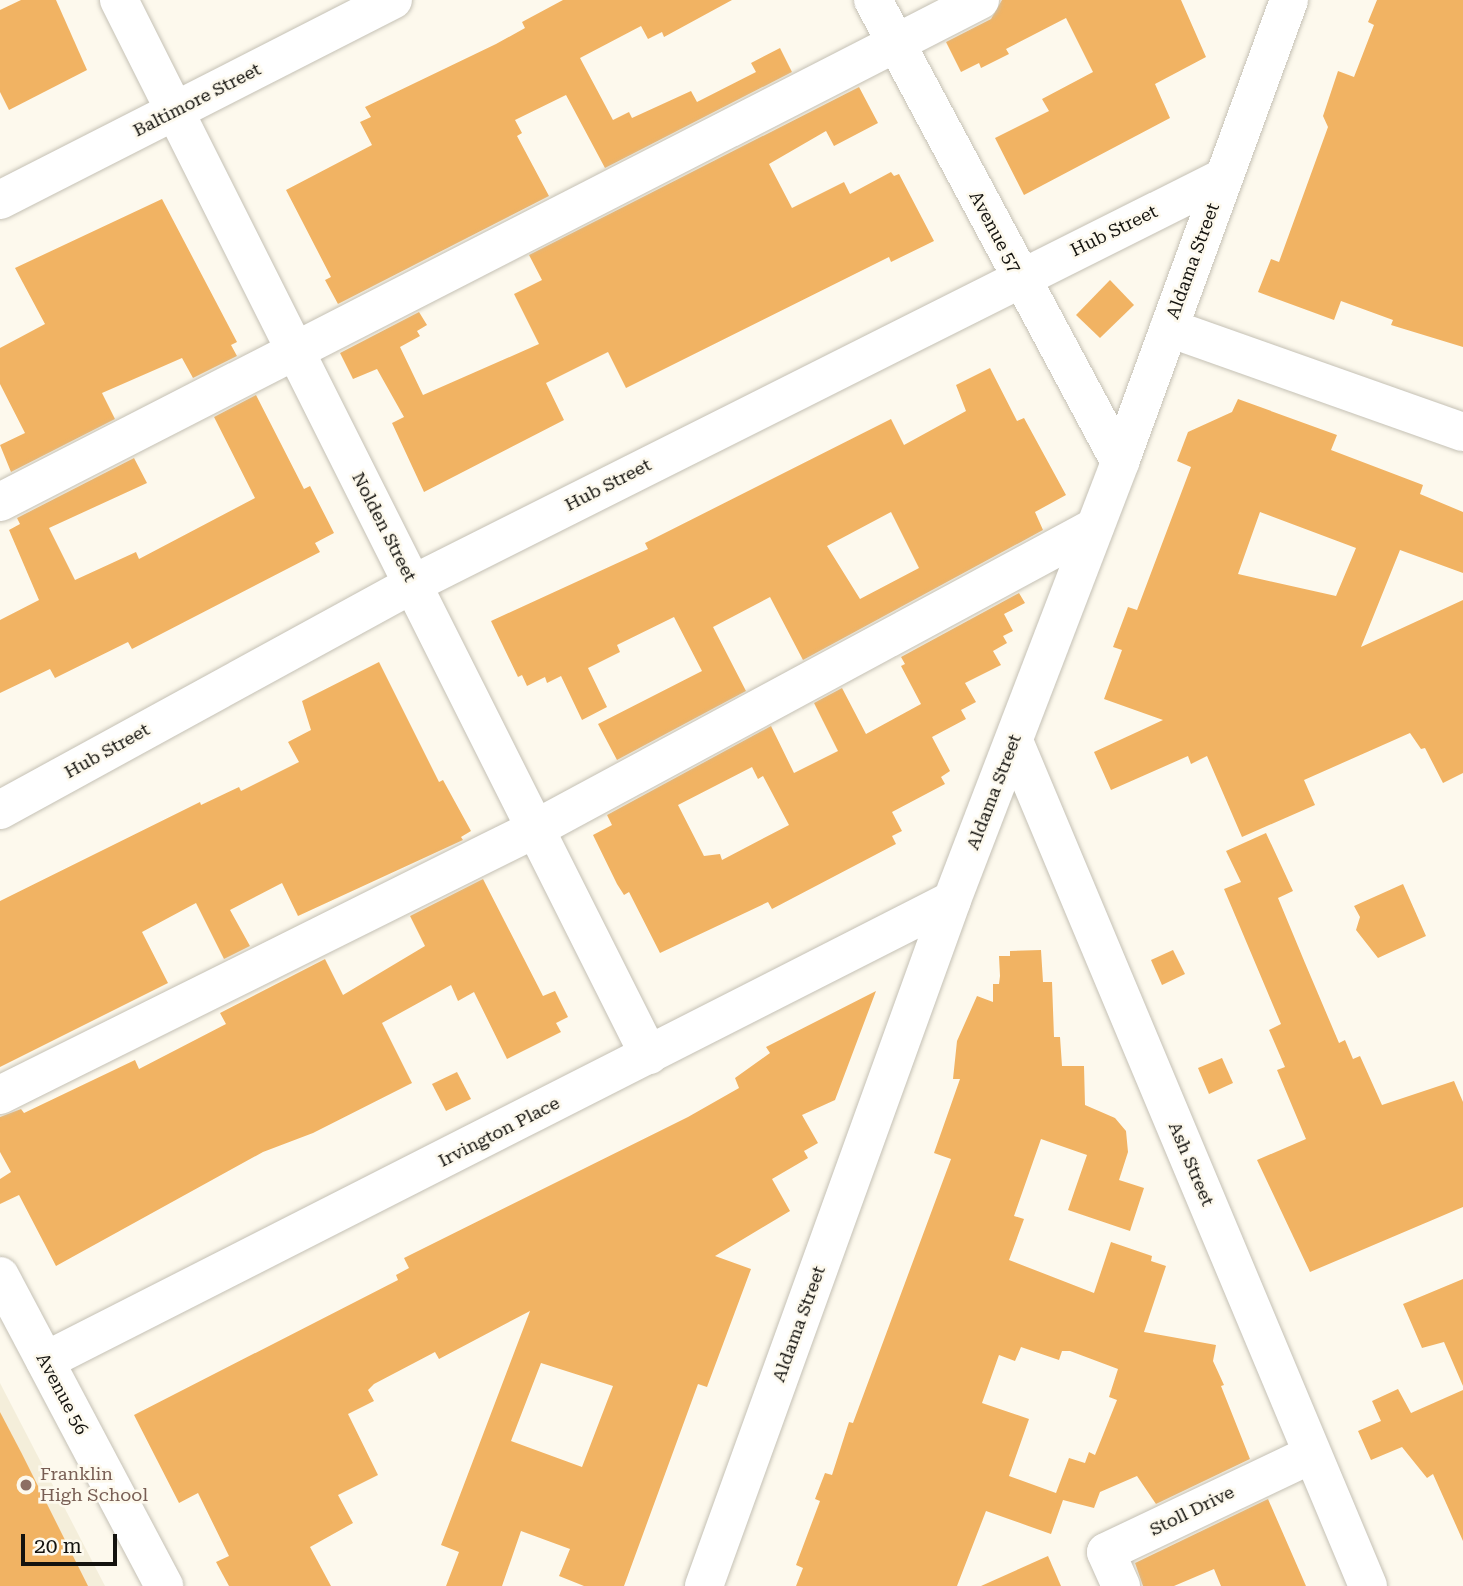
<!DOCTYPE html>
<style>
body{margin:0}
#map{position:relative;width:1463px;height:1586px;overflow:hidden;background:#fdf9ed;font-family:"Roboto Serif",serif}
div>[style]{position:absolute}
[style*='--x']{left:calc(var(--x)*1px);top:calc(var(--y)*1px);width:calc(var(--w)*1px);rotate:calc(var(--a)*1deg)}
.built>*{inset:0;background:#f4eeda}
.building>*{inset:0;background:#f1b363}
.roads{filter:drop-shadow(0 0 2px #c5c1b5) drop-shadow(0 0 2px #c5c1b5)}
.minor>*{height:38px;margin:-19px;padding:0 19px;transform-origin:19px;border-radius:19px;background:#fff}
.dots>*{width:19px;height:19px;translate:-50% -50%;box-sizing:border-box;border:4px solid #fdf9ed;border-radius:50%}
span{translate:-50% -50%;white-space:nowrap;text-align:center;line-height:1.15;-webkit-text-stroke:5px #fdf9ed;paint-order:stroke}
.street-label{font-size:18px;color:#14130f}
.education-label{font-size:18px;color:#785e54}
.left{translate:0 -50%;text-align:left}
.scale{position:absolute;left:21px;top:1534px;width:96px;height:32px;box-sizing:border-box;border:4px solid #14130f;border-top:0;padding-left:9px;font-size:21px;line-height:24px;white-space:nowrap;color:#14130f;-webkit-text-stroke:5px #fdf9ed;paint-order:stroke}
</style>
<div id="map">
<div class="built">
<i style="clip-path:polygon(0 1383px,105px 1586px,0 1586px)"></i>
</div>
<div class="building">
<i style="clip-path:polygon(21px 0,56px 0,87px 70px,9px 110px,0 92px,0 10px)"></i>
<i style="clip-path:polygon(563px 0,732px 0,664px 37px,662px 32px,648px 39px,641px 26px,580px 58px,613px 120px,629px 112px,632px 118px,691px 91px,697px 102px,756px 72px,751px 63px,780px 48px,792px 72px,605px 168px,566px 95px,515px 120px,522px 133px,517px 136px,549px 196px,338px 304px,325px 280px,331px 277px,286px 190px,372px 145px,360px 122px,371px 117px,365px 107px,496px 44px,525px 28px,522px 22px)"></i>
<i style="clip-path:polygon(1002px 0,1181px 0,1206px 57px,1155px 84px,1170px 118px,1024px 195px,995px 138px,1049px 111px,1042px 99px,1093px 72px,1066px 18px,1006px 49px,1009px 54px,981px 68px,979px 63px,961px 72px,946px 42px,991px 19px)"></i>
<i style="clip-path:polygon(1377px 0,1463px 0,1463px 347px,1391px 325px,1393px 320px,1341px 301px,1334px 320px,1258px 292px,1271px 259px,1279px 262px,1328px 127px,1323px 116px,1338px 71px,1354px 77px,1374px 25px,1368px 22px)"></i>
<i style="clip-path:polygon(859px 87px,878px 123px,834px 146px,826px 131px,769px 164px,792px 208px,844px 182px,850px 194px,891px 172px,894px 176px,899px 174px,934px 241px,891px 262px,889px 257px,626px 388px,608px 352px,546px 383px,564px 420px,424px 492px,392px 423px,404px 417px,377px 369px,353px 379px,340px 353px,419px 312px,427px 325px,417px 331px,420px 336px,400px 347px,423px 395px,539px 344px,514px 294px,542px 280px,529px 255px)"></i>
<i style="clip-path:polygon(162px 199px,237px 342px,231px 345px,237px 356px,193px 378px,182px 358px,102px 393px,115px 419px,11px 472px,0 445px,25px 433px,0 384px,0 348px,45px 324px,15px 268px)"></i>
<i style="clip-path:polygon(1110px 280px,1134px 305px,1100px 338px,1076px 315px)"></i>
<i style="clip-path:polygon(evenodd,990px 368px,1017px 421px,1024px 418px,1066px 495px,1035px 512px,1043px 530px,803px 660px,770px 597px,713px 627px,746px 691px,617px 760px,598px 724px,702px 671px,674px 617px,617px 645px,620px 652px,588px 668px,607px 707px,582px 720px,561px 676px,547px 683px,545px 677px,527px 686px,522px 675px,518px 677px,491px 621px,648px 549px,645px 543px,891px 419px,904px 445px,966px 411px,956px 385px,990px 368px,891px 512px,919px 568px,860px 599px,827px 546px,891px 512px)"></i>
<i style="clip-path:polygon(256px 395px,304px 489px,310px 486px,334px 533px,315px 543px,320px 552px,132px 649px,128px 642px,55px 678px,50px 669px,0 693px,0 620px,39px 600px,9px 530px,20px 524px,17px 518px,134px 458px,147px 483px,49px 528px,75px 580px,136px 552px,139px 559px,255px 498px,214px 417px)"></i>
<i style="clip-path:polygon(evenodd,1238px 399px,1337px 435px,1331px 450px,1423px 485px,1420px 494px,1463px 512px,1463px 573px,1400px 550px,1361px 647px,1463px 600px,1463px 773px,1443px 783px,1425px 748px,1421px 749px,1410px 733px,1304px 780px,1315px 805px,1242px 837px,1207px 756px,1191px 764px,1188px 756px,1111px 790px,1094px 752px,1163px 720px,1104px 699px,1122px 650px,1113px 647px,1128px 607px,1137px 610px,1191px 467px,1177px 461px,1188px 432px,1232px 412px,1238px 399px,1260px 512px,1356px 548px,1336px 596px,1238px 574px,1260px 512px)"></i>
<i style="clip-path:polygon(evenodd,1019px 593px,1025px 603px,1004px 614px,1013px 631px,1003px 636px,1007px 643px,993px 651px,1001px 665px,965px 683px,976px 702px,961px 710px,966px 719px,932px 737px,950px 771px,941px 777px,945px 784px,892px 812px,902px 831px,892px 836px,896px 844px,772px 909px,768px 902px,660px 953px,629px 892px,624px 895px,617px 884px,593px 835px,612px 825px,607px 815px,771px 726px,794px 773px,838px 751px,814px 703px,842px 688px,866px 734px,921px 704px,901px 666px,905px 664px,901px 657px,1019px 593px,752px 767px,758px 779px,763px 776px,789px 825px,722px 860px,720px 854px,704px 856px,678px 805px,752px 767px)"></i>
<i style="clip-path:polygon(379px 662px,439px 782px,443px 780px,471px 831px,461px 837px,463px 840px,298px 916px,282px 883px,230px 910px,250px 946px,224px 959px,196px 903px,142px 932px,168px 983px,0 1067px,0 901px,200px 802px,201px 805px,239px 787px,241px 791px,299px 762px,288px 742px,311px 730px,302px 701px)"></i>
<i style="clip-path:polygon(1266px 833px,1293px 891px,1278px 898px,1305px 963px,1339px 1043px,1345px 1040px,1353px 1059px,1360px 1056px,1382px 1105px,1454px 1081px,1463px 1102px,1463px 1207px,1310px 1272px,1257px 1160px,1306px 1139px,1277px 1070px,1285px 1067px,1269px 1030px,1281px 1024px,1224px 889px,1241px 882px,1226px 851px)"></i>
<i style="clip-path:polygon(483px 879px,543px 996px,555px 991px,568px 1017px,556px 1023px,561px 1032px,507px 1059px,474px 992px,458px 1001px,451px 985px,382px 1023px,412px 1083px,313px 1133px,263px 1152px,56px 1266px,19px 1195px,0 1204px,0 1179px,11px 1172px,0 1152px,0 1117px,21px 1109px,24px 1113px,135px 1060px,139px 1069px,226px 1024px,220px 1013px,325px 959px,343px 995px,425px 946px,410px 916px)"></i>
<i style="clip-path:polygon(1403px 884px,1426px 936px,1378px 958px,1356px 930px,1360px 917px,1354px 906px)"></i>
<i style="clip-path:polygon(evenodd,1041px 950px,1043px 982px,1052px 982px,1054px 1037px,1060px 1037px,1062px 1066px,1084px 1066px,1085px 1105px,1115px 1118px,1126px 1131px,1128px 1152px,1119px 1180px,1144px 1188px,1130px 1231px,1068px 1210px,1087px 1155px,1041px 1139px,1014px 1216px,1024px 1219px,1009px 1260px,1094px 1293px,1111px 1242px,1152px 1256px,1151px 1261px,1166px 1266px,1144px 1332px,1216px 1345px,1213px 1361px,1224px 1385px,1221px 1386px,1250px 1459px,1156px 1504px,1137px 1476px,1100px 1492px,1094px 1508px,1063px 1500px,1051px 1534px,986px 1511px,957px 1586px,796px 1586px,803px 1568px,796px 1565px,820px 1501px,815px 1499px,825px 1473px,832px 1475px,849px 1422px,853px 1423px,951px 1159px,934px 1153px,960px 1079px,953px 1079px,957px 1041px,977px 996px,993px 1002px,993px 984px,999px 984px,1000px 976px,999px 956px,1010px 956px,1010px 951px,1041px 950px,1021px 1347px,1059px 1360px,1062px 1351px,1070px 1351px,1118px 1369px,1109px 1397px,1117px 1400px,1095px 1455px,1089px 1452px,1085px 1463px,1069px 1458px,1056px 1493px,1009px 1476px,1029px 1419px,982px 1403px,999px 1355px,1015px 1361px,1021px 1347px)"></i>
<i style="clip-path:polygon(1173px 950px,1185px 974px,1162px 985px,1151px 960px)"></i>
<i style="clip-path:polygon(evenodd,876px 991px,835px 1100px,802px 1115px,818px 1143px,804px 1151px,808px 1158px,772px 1179px,790px 1211px,715px 1256px,751px 1269px,707px 1387px,698px 1384px,624px 1586px,584px 1586px,559px 1576px,570px 1549px,521px 1531px,502px 1586px,446px 1586px,459px 1552px,441px 1545px,530px 1311px,439px 1359px,435px 1352px,374px 1384px,368px 1390px,374px 1401px,348px 1414px,378px 1475px,338px 1495px,353px 1523px,310px 1547px,331px 1586px,229px 1586px,216px 1562px,229px 1556px,198px 1493px,179px 1503px,134px 1415px,398px 1280px,396px 1275px,409px 1268px,404px 1258px,688px 1117px,739px 1088px,735px 1078px,770px 1053px,766px 1047px,876px 991px,541px 1363px,613px 1386px,582px 1467px,511px 1441px,541px 1363px)"></i>
<i style="clip-path:polygon(1222px 1058px,1233px 1083px,1209px 1094px,1198px 1068px)"></i>
<i style="clip-path:polygon(457px 1072px,471px 1099px,446px 1111px,432px 1084px)"></i>
<i style="clip-path:polygon(1463px 1279px,1463px 1386px,1444px 1342px,1422px 1348px,1403px 1304px)"></i>
<i style="clip-path:polygon(1398px 1389px,1411px 1413px,1463px 1390px,1463px 1541px,1433px 1474px,1427px 1478px,1402px 1447px,1371px 1460px,1358px 1431px,1381px 1421px,1372px 1401px)"></i>
<i style="clip-path:polygon(0 1412px,22px 1454px,88px 1586px,0 1586px)"></i>
<i style="clip-path:polygon(1268px 1499px,1306px 1586px,1221px 1586px,1214px 1569px,1174px 1586px,1143px 1586px,1135px 1563px)"></i>
<i style="clip-path:polygon(1048px 1556px,1061px 1586px,981px 1586px)"></i>
</div>
<div class="roads">
<div class="minor">
<i style="--x:119;--y:0;--w:1181;--a:63.33"></i>
<i style="--x:873;--y:0;--w:524;--a:61.87"></i>
<i style="--x:0;--y:200;--w:441;--a:-27"></i>
<i style="--x:1169;--y:328;--w:312;--a:19.5"></i>
<i style="--x:0;--y:502;--w:1101;--a:-27.12"></i>
<i style="--x:1014;--y:741;--w:916;--a:67.27"></i>
<i style="--x:0;--y:810;--w:471;--a:-28.7"></i>
<i style="--x:413;--y:584;--w:907;--a:-26.65"></i>
<i style="--x:0;--y:1095;--w:597;--a:-26.44"></i>
<i style="--x:535;--y:829;--w:636;--a:-28.34"></i>
<i style="--x:0;--y:1276;--w:351;--a:62.1"></i>
<i style="--x:45;--y:1361;--w:1017;--a:-26.94"></i>
<i style="--x:704;--y:1586;--w:729;--a:-70.12"></i>
<i style="--x:952;--y:900;--w:469;--a:-69"></i>
<i style="--x:1120;--y:462;--w:492;--a:-69.9"></i>
<i style="--x:1121;--y:1586;--w:37;--a:-114"></i>
<i style="--x:1106;--y:1552;--w:228;--a:-25.4"></i>
</div>
</div>
<div class="dots">
<i style="left:26px;top:1485px;background:#8d6e63"></i>
</div>
<div class="street-label">
<span style="left:197px;top:100px;rotate:-27deg">Baltimore Street</span>
<span style="left:1114px;top:231px;rotate:-26deg">Hub Street</span>
<span style="left:995px;top:232px;rotate:62deg">Avenue 57</span>
<span style="left:1193px;top:261px;rotate:-70deg">Aldama Street</span>
<span style="left:608px;top:485px;rotate:-27deg">Hub Street</span>
<span style="left:384px;top:527px;rotate:63deg">Nolden Street</span>
<span style="left:107px;top:751px;rotate:-29deg">Hub Street</span>
<span style="left:994px;top:792px;rotate:-69deg">Aldama Street</span>
<span style="left:499px;top:1132px;rotate:-27deg">Irvington Place</span>
<span style="left:1191px;top:1164px;rotate:67deg">Ash Street</span>
<span style="left:799px;top:1324px;rotate:-70deg">Aldama Street</span>
<span style="left:62px;top:1394px;rotate:62deg">Avenue 56</span>
<span style="left:1192px;top:1511px;rotate:-26deg">Stoll Drive</span>
</div>
<div class="education-label">
<span class="left" style="left:40px;top:1485px">Franklin<br>High School</span>
</div>
<div class="scale">20 m</div>
</div>
